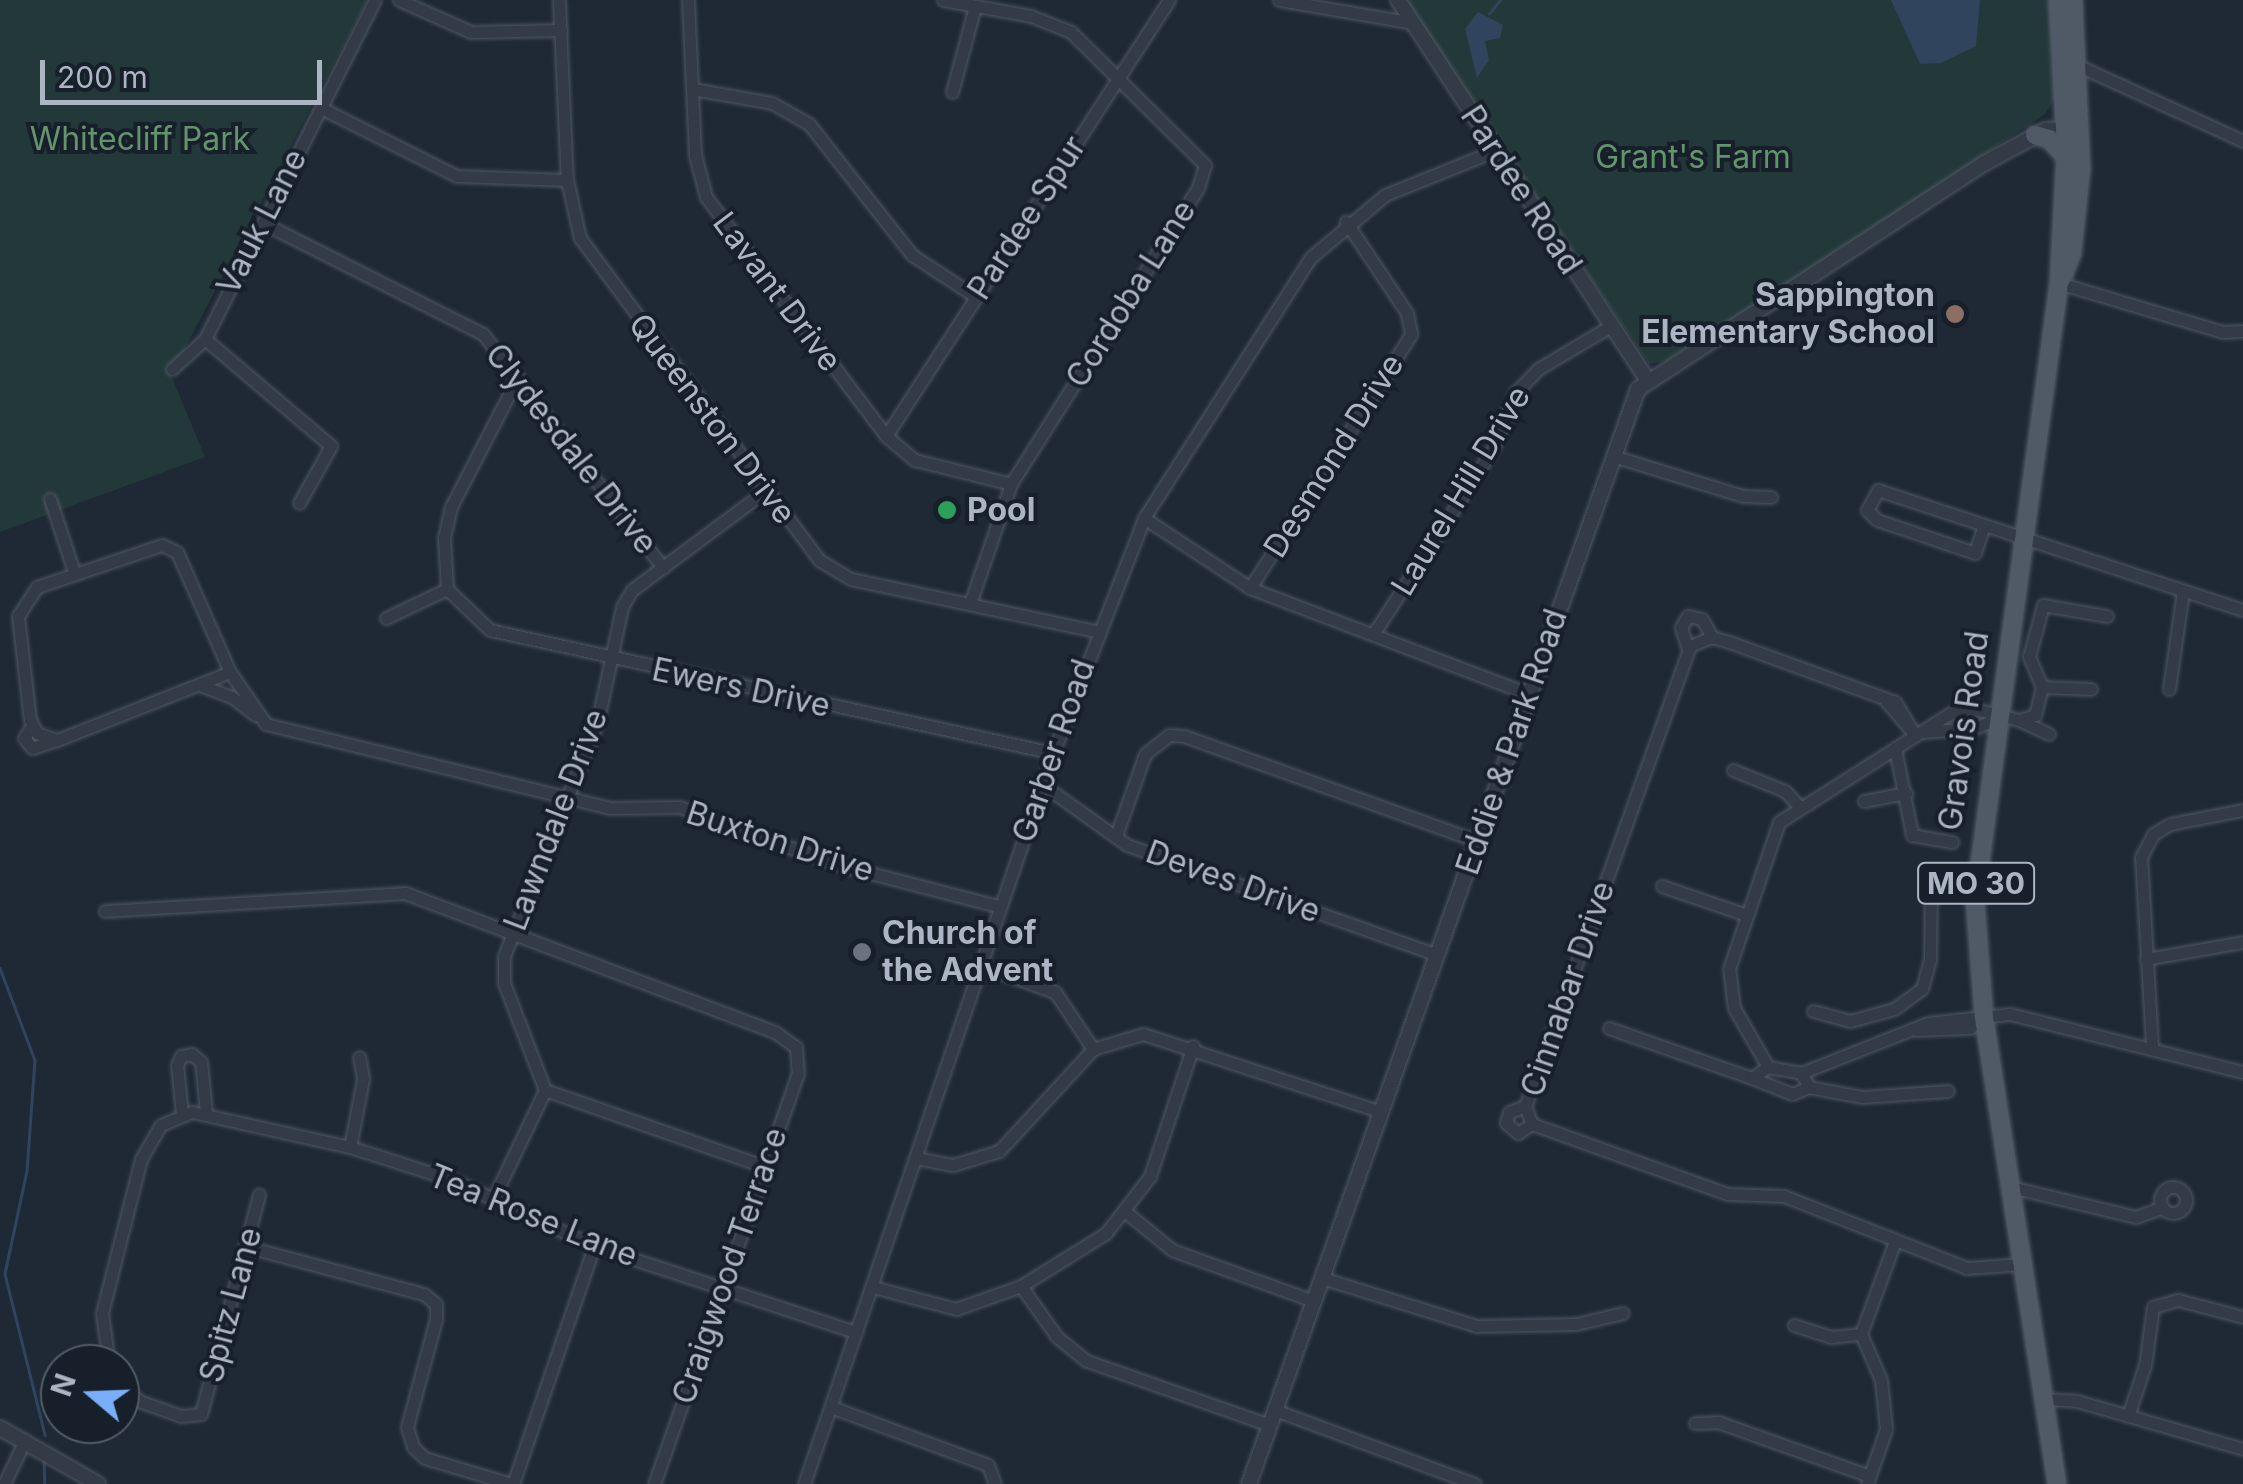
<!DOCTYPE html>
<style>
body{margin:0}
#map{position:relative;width:2243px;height:1484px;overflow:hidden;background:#1e2935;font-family:Inter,sans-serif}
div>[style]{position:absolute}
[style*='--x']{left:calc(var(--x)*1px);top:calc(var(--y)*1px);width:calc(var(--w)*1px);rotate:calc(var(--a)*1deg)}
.green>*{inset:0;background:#233839}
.water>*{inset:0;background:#31445d}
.stream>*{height:2.5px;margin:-1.25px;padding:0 1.25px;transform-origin:1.25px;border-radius:1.25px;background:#31445d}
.roads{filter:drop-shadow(0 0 2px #4f5864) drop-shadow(0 0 2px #4f5864)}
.minor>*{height:11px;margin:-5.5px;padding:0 5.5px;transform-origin:5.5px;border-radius:5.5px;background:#323b46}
.minor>.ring{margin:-5.5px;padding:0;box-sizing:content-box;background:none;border:11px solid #323b46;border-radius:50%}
.tertiary>*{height:14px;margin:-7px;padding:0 7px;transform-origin:7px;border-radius:7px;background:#323b46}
.primary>*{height:18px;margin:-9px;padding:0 9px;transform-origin:9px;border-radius:9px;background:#4f5a66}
.dots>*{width:28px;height:28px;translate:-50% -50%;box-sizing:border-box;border:5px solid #17202a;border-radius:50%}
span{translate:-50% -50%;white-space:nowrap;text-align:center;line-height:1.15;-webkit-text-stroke:8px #17202a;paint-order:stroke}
.shield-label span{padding:2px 8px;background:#17202a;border:2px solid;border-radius:8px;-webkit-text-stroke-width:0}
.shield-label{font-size:30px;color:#abb5c3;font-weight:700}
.park-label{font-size:32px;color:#63946d}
.street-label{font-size:32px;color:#abb5c3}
.poi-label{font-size:32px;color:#abb5c3;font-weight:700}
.right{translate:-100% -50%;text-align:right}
.left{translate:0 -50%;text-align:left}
.north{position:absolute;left:40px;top:1344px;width:100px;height:100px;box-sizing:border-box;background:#17202a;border:2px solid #525c67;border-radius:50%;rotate:289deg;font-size:28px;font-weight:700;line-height:40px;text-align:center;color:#abb5c3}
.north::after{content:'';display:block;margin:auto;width:35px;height:45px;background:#7aaefa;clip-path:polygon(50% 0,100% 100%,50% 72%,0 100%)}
.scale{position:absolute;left:40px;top:60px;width:282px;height:45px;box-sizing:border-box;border:5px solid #abb5c3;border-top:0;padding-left:12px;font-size:30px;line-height:35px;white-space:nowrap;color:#abb5c3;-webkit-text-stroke:8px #17202a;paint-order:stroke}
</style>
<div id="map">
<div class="green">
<i style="clip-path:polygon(0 0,367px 0,171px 375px,205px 457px,0 532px)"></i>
<i style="clip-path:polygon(1403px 0,2049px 0,2055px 99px,2045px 114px,1867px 233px,1666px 361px,1649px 364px)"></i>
</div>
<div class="water">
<i style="clip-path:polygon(1891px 0,1980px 0,1976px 46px,1941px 63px,1920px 64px)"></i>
<i style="clip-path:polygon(1478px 12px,1503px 25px,1500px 38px,1485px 41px,1489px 60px,1477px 78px,1465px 29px)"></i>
</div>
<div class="stream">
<i style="--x:1489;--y:14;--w:18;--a:-52"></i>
<i style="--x:0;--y:968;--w:98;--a:69.2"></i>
<i style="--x:35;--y:1060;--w:111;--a:94.1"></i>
<i style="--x:27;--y:1171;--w:105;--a:102.1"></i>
<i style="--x:5;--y:1274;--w:166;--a:76"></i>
<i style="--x:44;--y:1461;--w:23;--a:88"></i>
</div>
<div class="roads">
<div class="minor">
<i style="--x:399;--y:0;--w:79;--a:24"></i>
<i style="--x:471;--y:32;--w:90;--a:-1.3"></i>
<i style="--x:559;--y:0;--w:180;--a:87.5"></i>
<i style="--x:567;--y:180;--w:59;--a:77.4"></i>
<i style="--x:580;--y:238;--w:401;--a:53.4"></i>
<i style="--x:819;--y:560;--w:37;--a:31"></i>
<i style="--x:851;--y:579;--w:249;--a:12"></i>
<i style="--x:688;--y:0;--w:155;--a:87.4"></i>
<i style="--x:695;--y:155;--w:43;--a:75.3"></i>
<i style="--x:706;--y:197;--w:299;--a:53"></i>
<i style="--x:886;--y:436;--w:38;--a:40"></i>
<i style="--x:915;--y:460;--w:99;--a:14"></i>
<i style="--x:943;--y:0;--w:89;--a:10.3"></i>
<i style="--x:1031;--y:16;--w:43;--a:21.8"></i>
<i style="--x:1071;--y:32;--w:189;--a:44.8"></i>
<i style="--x:1205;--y:165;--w:24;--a:107"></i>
<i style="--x:1198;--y:188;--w:350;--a:122.3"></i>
<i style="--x:1011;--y:484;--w:127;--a:108.9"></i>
<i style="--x:1279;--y:0;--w:137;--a:9.7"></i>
<i style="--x:2077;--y:65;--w:183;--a:24.6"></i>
<i style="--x:693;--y:89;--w:80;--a:10"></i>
<i style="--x:772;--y:103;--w:43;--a:29.6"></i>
<i style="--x:809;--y:124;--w:167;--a:51.8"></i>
<i style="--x:912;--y:255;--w:77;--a:33.3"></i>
<i style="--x:952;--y:92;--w:89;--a:-75"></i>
<i style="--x:321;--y:108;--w:152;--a:26.6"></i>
<i style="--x:457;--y:176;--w:110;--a:2.1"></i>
<i style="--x:263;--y:223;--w:246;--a:26.8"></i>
<i style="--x:483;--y:334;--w:295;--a:52.4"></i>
<i style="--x:2059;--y:283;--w:170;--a:16.7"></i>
<i style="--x:2222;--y:332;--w:21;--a:-3"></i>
<i style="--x:205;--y:339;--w:165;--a:40.3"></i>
<i style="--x:331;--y:446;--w:65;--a:119.3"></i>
<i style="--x:172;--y:369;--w:45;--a:-42.3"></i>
<i style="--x:205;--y:339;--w:379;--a:-63.4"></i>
<i style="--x:518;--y:377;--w:146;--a:117.3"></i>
<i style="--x:451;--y:507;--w:32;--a:103"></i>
<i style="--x:444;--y:538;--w:51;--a:86.6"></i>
<i style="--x:447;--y:589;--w:59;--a:43.6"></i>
<i style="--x:490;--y:630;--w:576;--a:12.32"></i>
<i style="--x:886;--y:436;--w:520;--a:-57.01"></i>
<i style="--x:1613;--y:456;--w:136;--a:17.1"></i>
<i style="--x:1743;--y:496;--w:28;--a:2"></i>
<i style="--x:50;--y:499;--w:77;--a:71.8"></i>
<i style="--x:1144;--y:518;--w:127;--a:33.4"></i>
<i style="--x:1250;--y:588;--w:298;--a:20.8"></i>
<i style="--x:1983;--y:528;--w:26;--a:108"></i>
<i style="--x:1975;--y:553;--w:103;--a:-161.4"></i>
<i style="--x:1877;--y:520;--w:14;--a:-135"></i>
<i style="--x:1867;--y:510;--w:23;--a:-61"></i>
<i style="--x:1878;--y:490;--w:384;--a:18.2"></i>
<i style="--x:1250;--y:588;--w:301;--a:-57.6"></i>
<i style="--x:1411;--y:334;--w:21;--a:-101"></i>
<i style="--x:1407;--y:313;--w:110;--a:-123.8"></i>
<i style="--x:386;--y:618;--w:68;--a:-25.4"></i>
<i style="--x:1374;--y:633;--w:221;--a:-57.2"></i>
<i style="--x:1494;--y:447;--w:58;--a:-68.7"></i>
<i style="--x:1515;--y:393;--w:33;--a:-46"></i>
<i style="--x:1538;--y:369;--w:82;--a:-30.6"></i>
<i style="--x:1688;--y:650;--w:24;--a:-107"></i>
<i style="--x:1681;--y:627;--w:13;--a:-58"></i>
<i style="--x:1688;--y:616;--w:14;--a:12"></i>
<i style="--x:1702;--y:619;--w:21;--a:61"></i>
<i style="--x:230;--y:672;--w:186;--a:158.5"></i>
<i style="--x:57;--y:740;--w:21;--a:-161"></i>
<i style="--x:37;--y:733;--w:15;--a:-118"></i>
<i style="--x:30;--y:720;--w:105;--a:-96.6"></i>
<i style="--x:18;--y:616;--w:35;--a:-57"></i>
<i style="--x:37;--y:587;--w:132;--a:-18.6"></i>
<i style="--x:162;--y:545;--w:17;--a:25"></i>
<i style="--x:177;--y:552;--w:131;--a:66.2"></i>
<i style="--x:230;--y:672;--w:63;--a:55.3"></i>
<i style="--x:266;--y:724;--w:354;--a:13.7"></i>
<i style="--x:610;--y:808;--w:70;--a:-0.8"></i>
<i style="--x:680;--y:807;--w:165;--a:20.2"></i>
<i style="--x:835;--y:864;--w:171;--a:14.5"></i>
<i style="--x:200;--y:685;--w:34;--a:21"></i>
<i style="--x:232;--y:697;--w:29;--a:38"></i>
<i style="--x:2042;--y:687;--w:33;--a:-113"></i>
<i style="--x:2029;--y:657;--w:54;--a:-74.9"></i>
<i style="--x:2043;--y:605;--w:65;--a:9.8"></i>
<i style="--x:2169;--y:689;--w:99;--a:-81.9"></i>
<i style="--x:1886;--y:701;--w:45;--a:49.5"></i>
<i style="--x:2019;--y:720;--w:33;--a:25"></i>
<i style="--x:32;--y:726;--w:14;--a:124"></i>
<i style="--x:24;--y:738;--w:13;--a:51"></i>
<i style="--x:32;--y:748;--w:26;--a:-18"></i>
<i style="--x:1924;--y:732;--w:51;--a:-4.5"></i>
<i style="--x:1975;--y:728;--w:23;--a:-23"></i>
<i style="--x:1915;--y:735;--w:39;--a:-121"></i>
<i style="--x:1895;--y:702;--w:177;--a:-160.1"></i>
<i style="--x:1729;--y:642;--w:18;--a:-164"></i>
<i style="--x:1712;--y:637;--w:24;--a:158"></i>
<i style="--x:1690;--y:646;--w:489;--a:109.7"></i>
<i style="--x:1525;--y:1106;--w:19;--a:69"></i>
<i style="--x:1532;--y:1124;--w:208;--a:19.7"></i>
<i style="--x:1728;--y:1194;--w:56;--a:2"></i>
<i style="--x:1784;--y:1196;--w:197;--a:21.5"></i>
<i style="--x:1967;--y:1268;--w:56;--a:-4.1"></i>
<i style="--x:1895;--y:748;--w:89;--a:78.9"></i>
<i style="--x:1912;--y:835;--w:41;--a:9.9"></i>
<i style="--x:1733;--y:770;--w:56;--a:22"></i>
<i style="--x:1785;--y:791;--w:19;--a:47"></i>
<i style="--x:1043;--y:785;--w:103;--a:35.5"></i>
<i style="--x:1127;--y:845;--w:329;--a:19.5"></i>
<i style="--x:1864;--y:801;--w:43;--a:-10.8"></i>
<i style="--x:1116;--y:836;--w:87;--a:-70.5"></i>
<i style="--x:1145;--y:754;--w:31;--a:-38"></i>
<i style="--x:1169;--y:735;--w:15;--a:4"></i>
<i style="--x:1184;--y:736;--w:311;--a:19.7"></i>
<i style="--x:1662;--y:886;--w:87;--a:18.9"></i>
<i style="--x:105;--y:911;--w:301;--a:-3.4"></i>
<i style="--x:405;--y:893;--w:395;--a:20.6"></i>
<i style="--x:775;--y:1032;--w:26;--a:36"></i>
<i style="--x:796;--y:1047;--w:26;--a:86"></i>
<i style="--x:798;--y:1073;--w:435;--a:109.3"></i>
<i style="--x:2146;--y:959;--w:98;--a:-9.9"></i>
<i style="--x:983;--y:966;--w:77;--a:19.9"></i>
<i style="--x:1055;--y:992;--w:69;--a:56.3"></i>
<i style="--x:1813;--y:1011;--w:38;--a:15"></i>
<i style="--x:1850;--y:1021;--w:46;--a:-15.3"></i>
<i style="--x:1894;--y:1009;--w:34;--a:-36"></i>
<i style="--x:1922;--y:989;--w:31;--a:-75"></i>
<i style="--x:1930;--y:959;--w:83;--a:-89.3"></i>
<i style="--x:1609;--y:1028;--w:151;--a:19.3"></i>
<i style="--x:1752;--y:1078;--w:19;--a:-35"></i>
<i style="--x:1768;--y:1067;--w:34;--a:10"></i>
<i style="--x:1801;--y:1073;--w:16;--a:60"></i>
<i style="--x:1809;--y:1087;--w:54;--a:10.7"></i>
<i style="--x:1862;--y:1097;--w:86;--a:-4"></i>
<i style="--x:1916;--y:1030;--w:54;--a:-2.1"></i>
<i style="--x:1970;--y:1028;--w:18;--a:-38"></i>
<i style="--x:2152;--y:1046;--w:189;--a:-93.3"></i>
<i style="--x:2141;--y:857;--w:26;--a:-62"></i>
<i style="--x:2153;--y:834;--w:20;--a:-30"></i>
<i style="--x:2170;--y:824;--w:74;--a:-10.9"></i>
<i style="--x:1768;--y:1067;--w:68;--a:-120"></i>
<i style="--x:1734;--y:1008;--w:39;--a:-97"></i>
<i style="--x:1729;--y:969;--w:155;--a:-71.2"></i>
<i style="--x:1779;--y:822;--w:204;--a:-32.4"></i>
<i style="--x:1951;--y:713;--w:24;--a:-9"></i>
<i style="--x:1975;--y:709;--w:45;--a:14"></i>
<i style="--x:2019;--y:720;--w:17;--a:-17"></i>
<i style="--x:2035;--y:715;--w:29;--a:-76"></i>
<i style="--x:2042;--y:687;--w:49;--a:2.3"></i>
<i style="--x:1801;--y:1073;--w:136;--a:-21.5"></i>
<i style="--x:1928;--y:1023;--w:82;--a:-6.3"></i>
<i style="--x:2010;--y:1014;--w:240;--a:14"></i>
<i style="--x:1752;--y:1078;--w:43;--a:21.8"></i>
<i style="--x:1792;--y:1094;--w:18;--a:-22"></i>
<i style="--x:545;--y:1090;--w:234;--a:19.2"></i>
<i style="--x:1525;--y:1106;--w:17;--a:159"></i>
<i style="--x:1509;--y:1112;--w:11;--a:105"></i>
<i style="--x:1506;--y:1123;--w:16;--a:40"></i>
<i style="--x:1518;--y:1133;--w:17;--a:-33"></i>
<i style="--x:182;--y:1114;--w:49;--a:-95.8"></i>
<i style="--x:177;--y:1065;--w:10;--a:-66"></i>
<i style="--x:181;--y:1056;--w:11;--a:-10"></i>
<i style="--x:192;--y:1054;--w:12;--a:42"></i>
<i style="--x:201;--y:1062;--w:50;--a:84.3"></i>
<i style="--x:350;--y:1147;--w:69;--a:-79.2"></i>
<i style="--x:363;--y:1079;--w:22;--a:-100"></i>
<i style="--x:916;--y:1158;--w:38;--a:11"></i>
<i style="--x:953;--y:1165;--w:48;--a:-16.9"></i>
<i style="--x:999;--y:1151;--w:139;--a:-47.3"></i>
<i style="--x:1093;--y:1049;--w:52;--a:-16.7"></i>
<i style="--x:1143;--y:1034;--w:250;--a:18.1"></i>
<i class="ring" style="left:2160px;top:1187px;width:15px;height:15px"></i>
<i style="--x:2011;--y:1187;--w:129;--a:13.5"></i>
<i style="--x:2136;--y:1217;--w:27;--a:-20"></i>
<i style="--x:493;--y:1199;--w:121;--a:-64.5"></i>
<i style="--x:545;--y:1090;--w:115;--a:-111"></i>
<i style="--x:504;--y:983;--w:27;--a:-90"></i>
<i style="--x:504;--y:956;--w:250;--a:-68.2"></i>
<i style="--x:597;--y:724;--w:120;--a:-77.9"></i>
<i style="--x:622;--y:607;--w:20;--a:-60"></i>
<i style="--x:632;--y:590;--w:164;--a:-36.6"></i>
<i style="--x:1127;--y:1213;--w:58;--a:39.4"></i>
<i style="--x:1172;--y:1250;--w:151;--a:19.8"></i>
<i style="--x:248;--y:1247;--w:182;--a:15"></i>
<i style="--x:424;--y:1294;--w:16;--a:40"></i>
<i style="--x:436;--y:1304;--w:15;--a:90"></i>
<i style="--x:436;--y:1319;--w:112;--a:105"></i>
<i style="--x:407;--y:1427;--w:21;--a:73"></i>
<i style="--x:413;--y:1447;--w:16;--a:43"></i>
<i style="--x:425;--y:1458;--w:90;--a:16.8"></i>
<i style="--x:1322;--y:1278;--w:162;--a:17.2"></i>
<i style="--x:1477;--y:1326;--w:99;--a:-1.2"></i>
<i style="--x:1576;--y:1324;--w:48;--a:-13.2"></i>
<i style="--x:1021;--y:1286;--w:62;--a:54.8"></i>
<i style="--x:1057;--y:1337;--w:38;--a:39"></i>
<i style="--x:1087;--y:1361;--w:194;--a:19.3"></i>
<i style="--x:873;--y:1287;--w:86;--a:14.8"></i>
<i style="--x:956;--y:1309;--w:69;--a:-19.5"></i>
<i style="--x:1021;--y:1286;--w:100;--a:-31.9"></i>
<i style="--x:1106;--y:1233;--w:72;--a:-52.3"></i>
<i style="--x:1150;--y:1176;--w:137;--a:-71.7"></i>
<i style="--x:1794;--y:1325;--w:39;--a:18"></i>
<i style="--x:1831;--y:1337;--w:30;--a:-6"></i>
<i style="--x:109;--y:1364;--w:51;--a:-97.8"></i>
<i style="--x:102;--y:1313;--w:159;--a:-75.8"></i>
<i style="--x:141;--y:1159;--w:39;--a:-60"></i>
<i style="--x:161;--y:1125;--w:34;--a:-23"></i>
<i style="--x:192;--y:1112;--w:162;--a:12.5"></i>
<i style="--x:350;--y:1147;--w:108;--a:17.8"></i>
<i style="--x:453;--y:1180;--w:156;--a:25.1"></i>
<i style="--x:594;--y:1246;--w:276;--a:18.2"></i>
<i style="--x:120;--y:1383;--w:26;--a:43"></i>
<i style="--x:139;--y:1401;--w:45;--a:19.7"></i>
<i style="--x:181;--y:1416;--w:20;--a:-6"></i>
<i style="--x:201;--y:1414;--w:227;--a:-75.2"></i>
<i style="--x:2044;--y:1399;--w:33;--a:3"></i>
<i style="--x:2077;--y:1401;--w:173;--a:16.1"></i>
<i style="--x:831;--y:1407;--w:167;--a:20.3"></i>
<i style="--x:988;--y:1465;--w:20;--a:70"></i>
<i style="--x:1275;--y:1410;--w:213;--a:20.3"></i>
<i style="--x:2128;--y:1416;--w:54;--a:-71.6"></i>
<i style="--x:2145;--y:1365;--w:59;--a:-82.1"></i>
<i style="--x:2153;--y:1307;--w:26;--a:-16"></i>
<i style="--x:2178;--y:1300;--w:67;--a:14.7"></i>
<i style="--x:1695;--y:1423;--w:23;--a:-2"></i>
<i style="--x:1718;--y:1422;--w:161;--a:19.6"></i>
<i style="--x:4;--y:1484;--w:49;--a:-64.5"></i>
<i style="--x:513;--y:1484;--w:251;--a:-71.2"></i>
<i style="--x:804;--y:1484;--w:772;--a:-71.19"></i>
<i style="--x:1053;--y:753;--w:252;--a:-68.8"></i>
<i style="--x:1144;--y:518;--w:308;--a:-57.4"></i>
<i style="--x:1310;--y:258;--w:98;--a:-40"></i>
<i style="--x:1385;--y:195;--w:118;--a:-22"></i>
<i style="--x:1867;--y:1484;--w:58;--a:-70.9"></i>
<i style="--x:1886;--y:1429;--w:49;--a:-95.8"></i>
<i style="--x:1881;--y:1380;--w:50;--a:-113.5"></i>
<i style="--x:1861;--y:1334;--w:99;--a:-69.9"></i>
</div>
<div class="tertiary">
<i style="--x:1398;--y:0;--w:452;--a:56.7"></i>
<i style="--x:0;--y:1428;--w:113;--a:29.7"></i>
<i style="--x:1249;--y:1484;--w:1162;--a:-70.44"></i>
<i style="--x:1638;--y:389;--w:412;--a:-33.1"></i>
<i style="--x:1983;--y:164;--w:72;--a:-28.4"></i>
<i style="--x:2046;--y:130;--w:29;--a:-2"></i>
</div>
<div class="primary">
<i style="--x:2035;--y:135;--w:15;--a:16"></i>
<i style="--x:2049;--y:139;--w:25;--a:47"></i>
<i style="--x:2062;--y:278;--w:27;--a:-68"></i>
<i style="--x:2072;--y:253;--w:84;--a:-83.9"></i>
<i style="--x:2081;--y:169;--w:169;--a:-92.7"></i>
<i style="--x:2057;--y:1484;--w:473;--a:-98.9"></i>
<i style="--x:1984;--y:1017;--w:117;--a:-94.4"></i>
<i style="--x:1975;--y:900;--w:623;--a:-82.25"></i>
<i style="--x:2059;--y:283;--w:135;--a:-87"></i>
<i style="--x:2066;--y:148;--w:148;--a:-93.1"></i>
</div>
</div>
<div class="dots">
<i style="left:1955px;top:314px;background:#8d6e63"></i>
<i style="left:947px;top:510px;background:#2e9e5b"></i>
<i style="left:862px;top:952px;background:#6b7280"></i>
</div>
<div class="shield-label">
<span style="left:1976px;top:883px">MO 30</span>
</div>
<div class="park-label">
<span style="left:140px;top:139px">Whitecliff Park</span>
<span style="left:1693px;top:157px">Grant's Farm</span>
</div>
<div class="street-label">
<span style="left:1521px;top:190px;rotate:57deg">Pardee Road</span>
<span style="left:1027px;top:218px;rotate:-57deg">Pardee Spur</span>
<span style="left:262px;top:222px;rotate:-63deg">Vauk Lane</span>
<span style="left:777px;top:292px;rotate:53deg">Lavant Drive</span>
<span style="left:1131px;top:294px;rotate:-58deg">Cordoba Lane</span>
<span style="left:712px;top:419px;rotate:53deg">Queenston Drive</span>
<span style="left:571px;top:449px;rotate:52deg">Clydesdale Drive</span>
<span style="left:1334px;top:456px;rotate:-58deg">Desmond Drive</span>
<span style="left:1461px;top:491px;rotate:-59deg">Laurel Hill Drive</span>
<span style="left:741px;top:688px;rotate:12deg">Ewers Drive</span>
<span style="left:1964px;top:731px;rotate:-82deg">Gravois Road</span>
<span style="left:1512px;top:742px;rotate:-71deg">Eddie &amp; Park Road</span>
<span style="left:1054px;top:751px;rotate:-71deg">Garber Road</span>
<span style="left:556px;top:820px;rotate:-69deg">Lawndale Drive</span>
<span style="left:780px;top:842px;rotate:18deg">Buxton Drive</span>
<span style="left:1233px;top:882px;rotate:20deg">Deves Drive</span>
<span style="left:1568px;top:989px;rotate:-71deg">Cinnabar Drive</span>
<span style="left:533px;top:1216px;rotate:22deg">Tea Rose Lane</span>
<span style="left:730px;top:1266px;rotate:-71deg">Craigwood Terrace</span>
<span style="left:231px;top:1305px;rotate:-75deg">Spitz Lane</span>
</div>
<div class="poi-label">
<span class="right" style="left:1935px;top:314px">Sappington<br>Elementary School</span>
<span class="left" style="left:967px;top:510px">Pool</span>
<span class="left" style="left:882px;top:952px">Church of<br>the Advent</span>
</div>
<div class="north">N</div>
<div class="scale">200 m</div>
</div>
